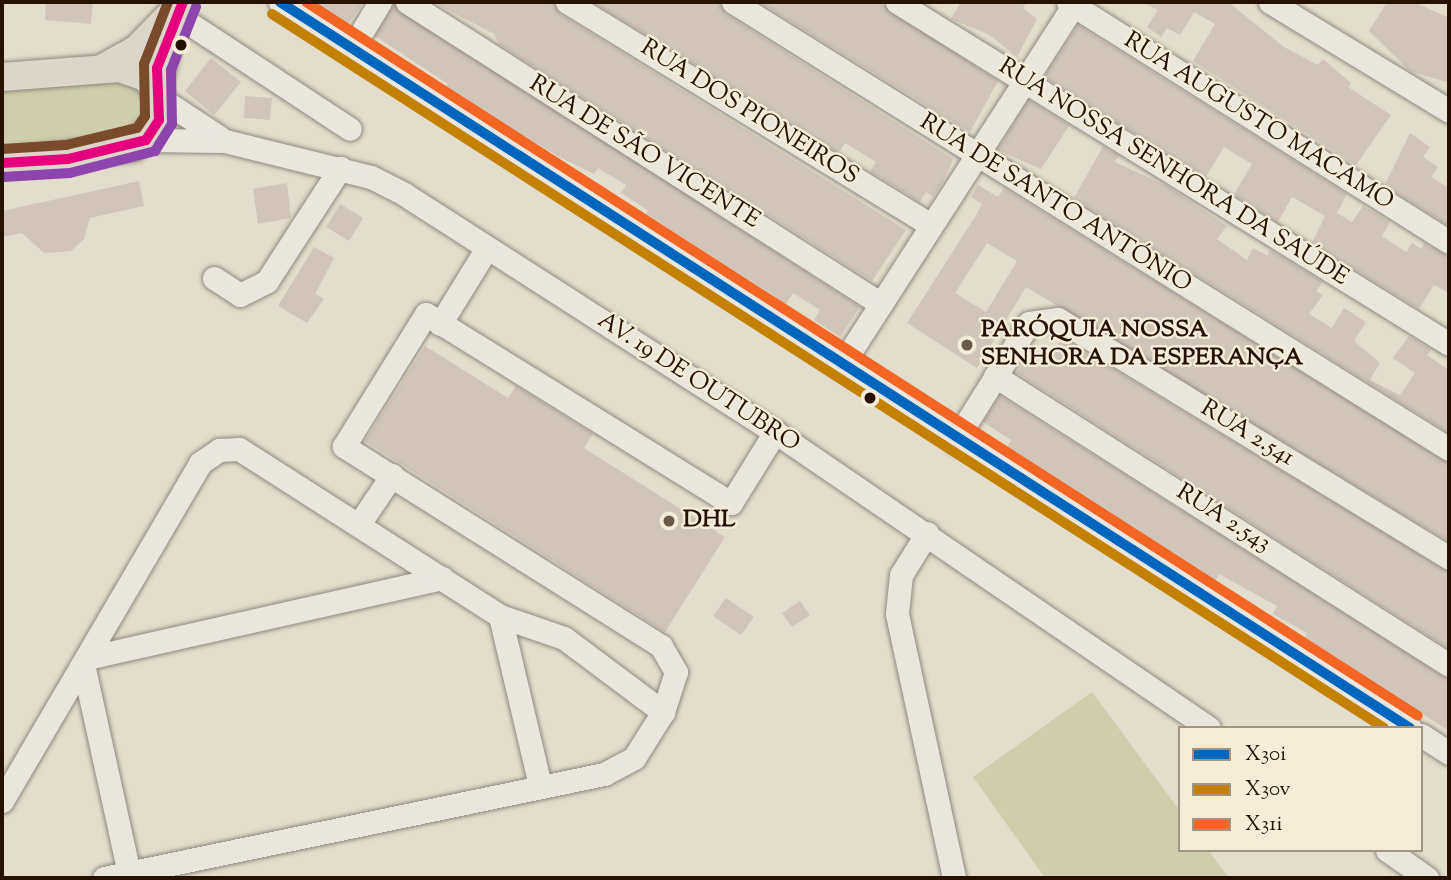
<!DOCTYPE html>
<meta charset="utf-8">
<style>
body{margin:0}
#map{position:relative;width:1451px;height:880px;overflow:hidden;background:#e3ddcd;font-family:"Sorts Mill Goudy",serif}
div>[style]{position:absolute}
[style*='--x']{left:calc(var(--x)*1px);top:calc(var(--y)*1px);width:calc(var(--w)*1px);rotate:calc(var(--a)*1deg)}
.green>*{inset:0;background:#ceceac}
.building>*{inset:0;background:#d1c5ba}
.roads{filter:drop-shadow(0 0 2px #8f897f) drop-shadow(0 0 2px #8f897f)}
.minor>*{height:23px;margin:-11.5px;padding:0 11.5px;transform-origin:11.5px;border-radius:11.5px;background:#e9e6de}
.major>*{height:28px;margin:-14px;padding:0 14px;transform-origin:14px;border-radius:14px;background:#dcd5c9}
.bus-1>*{height:10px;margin:-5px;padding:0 5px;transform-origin:5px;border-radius:5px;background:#0065bd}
.bus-2>*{height:10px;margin:-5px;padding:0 5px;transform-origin:5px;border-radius:5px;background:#c28101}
.bus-3>*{height:10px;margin:-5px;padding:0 5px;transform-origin:5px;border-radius:5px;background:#f26522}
.bus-4>*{height:10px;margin:-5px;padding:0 5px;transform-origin:5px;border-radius:5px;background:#e5007d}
.bus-5>*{height:10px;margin:-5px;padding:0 5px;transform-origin:5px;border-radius:5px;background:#8e44ad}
.bus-6>*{height:10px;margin:-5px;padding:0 5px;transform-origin:5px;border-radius:5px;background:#7a4b2a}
.dots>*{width:19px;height:19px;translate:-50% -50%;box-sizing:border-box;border:4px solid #f2ecd9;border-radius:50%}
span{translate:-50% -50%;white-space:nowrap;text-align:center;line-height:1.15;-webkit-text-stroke:5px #f2ecd9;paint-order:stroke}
.street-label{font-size:24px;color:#251203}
.poi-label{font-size:24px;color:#251203;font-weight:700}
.left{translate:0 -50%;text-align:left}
.frame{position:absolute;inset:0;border:4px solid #251203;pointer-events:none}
.legend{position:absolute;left:1178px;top:726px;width:245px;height:126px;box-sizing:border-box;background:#f2ecd9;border:2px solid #a09583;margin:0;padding:9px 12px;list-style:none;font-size:21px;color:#251203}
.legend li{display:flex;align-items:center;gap:14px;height:35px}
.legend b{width:35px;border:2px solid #a09583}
</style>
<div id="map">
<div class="green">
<i style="clip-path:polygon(123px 77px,153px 100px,135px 135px,2px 155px,2px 89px)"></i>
<i style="clip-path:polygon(1092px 692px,1180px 811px,1180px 850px,1208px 850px,1229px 878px,1045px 878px,973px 777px)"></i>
</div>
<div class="building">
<i style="clip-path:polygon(46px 2px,93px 2px,91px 24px,45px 20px)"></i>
<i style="clip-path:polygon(310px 2px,364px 2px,347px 25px)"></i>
<i style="clip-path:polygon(433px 2px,553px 2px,560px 14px,906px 230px,872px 281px,499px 44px,494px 34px)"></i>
<i style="clip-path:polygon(593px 2px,719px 2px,726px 14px,953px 159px,942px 184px,933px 197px,926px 192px,920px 202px,870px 171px,876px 162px,845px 143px,839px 152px)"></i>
<i style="clip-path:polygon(759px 2px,879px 2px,998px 81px,970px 132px)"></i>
<i style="clip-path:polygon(961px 2px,1027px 2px,1023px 8px,1037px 19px,1017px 57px,988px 34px,951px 19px)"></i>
<i style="clip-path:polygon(1142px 2px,1228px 2px,1284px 47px,1318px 65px,1323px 59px,1351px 83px,1348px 87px,1391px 115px,1356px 165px,1193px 61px,1215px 24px,1194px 12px,1180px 35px,1167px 28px,1161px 37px,1147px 27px,1158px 10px)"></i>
<i style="clip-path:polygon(1387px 2px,1414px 2px,1449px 18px,1449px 83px,1410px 71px,1369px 31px)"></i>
<i style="clip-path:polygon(394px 4px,860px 307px,840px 337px,814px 320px,820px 310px,793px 293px,786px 304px,646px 214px,648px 210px,621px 193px,626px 185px,598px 168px,594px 174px,561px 158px,445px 89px,448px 84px,375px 36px)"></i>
<i style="clip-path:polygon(1078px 25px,1347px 194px,1337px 213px,1352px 222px,1363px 206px,1390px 222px,1382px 236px,1406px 252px,1412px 243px,1421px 249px,1424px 243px,1449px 257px,1449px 293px,1434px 285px,1419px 309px,1312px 243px,1325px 216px,1292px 197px,1278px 222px,1234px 194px,1252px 164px,1224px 147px,1206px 177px,1044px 77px)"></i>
<i style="clip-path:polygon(211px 58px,241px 82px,214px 115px,185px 91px)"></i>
<i style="clip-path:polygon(245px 96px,272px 98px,270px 120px,244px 118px)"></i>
<i style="clip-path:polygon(1029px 100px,1081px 133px,1069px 126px,1041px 169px,997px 150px)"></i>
<i style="clip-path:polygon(1410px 133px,1430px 147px,1423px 157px,1438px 167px,1431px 177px,1449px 188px,1449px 226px,1385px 185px)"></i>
<i style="clip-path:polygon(1103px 146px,1119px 156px,1115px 162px,1169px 187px,1227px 226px,1217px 239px,1247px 260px,1253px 248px,1267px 255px,1270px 250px,1323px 282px,1316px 291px,1323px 295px,1309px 314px,1332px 328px,1344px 308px,1366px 322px,1354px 341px,1380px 363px,1370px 380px,1400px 395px,1415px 373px,1393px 358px,1409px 336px,1431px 350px,1427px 355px,1449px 370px,1449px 433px,1074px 198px)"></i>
<i style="clip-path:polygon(139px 181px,144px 206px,90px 218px,84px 239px,71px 251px,44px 253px,22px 233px,2px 237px,2px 211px)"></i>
<i style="clip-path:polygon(287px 183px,291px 218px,258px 224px,253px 189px)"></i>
<i style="clip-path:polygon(evenodd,978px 185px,998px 197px,1004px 188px,1449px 463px,1449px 542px,1026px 287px,977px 368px,907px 323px,975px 217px,982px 204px,971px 197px,978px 185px,987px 243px,1017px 261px,986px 312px,955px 293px,987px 243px)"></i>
<i style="clip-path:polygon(340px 204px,363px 218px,349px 241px,326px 227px)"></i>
<i style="clip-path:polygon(314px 247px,334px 258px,315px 294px,324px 299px,307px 323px,278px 306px)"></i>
<i style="clip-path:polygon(1062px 338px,1449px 572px,1449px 649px,1017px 373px,1028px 356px,1044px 366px)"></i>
<i style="clip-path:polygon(425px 346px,508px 398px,516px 386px,593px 434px,584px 448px,725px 537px,665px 632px,365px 441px)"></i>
<i style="clip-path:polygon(1000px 396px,1449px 679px,1449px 731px,1305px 638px,1307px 633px,1273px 614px,1277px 606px,1219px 574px,1215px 581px,1004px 451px,1011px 440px,983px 422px)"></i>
<i style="clip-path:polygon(726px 598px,754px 617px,741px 635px,713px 616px)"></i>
<i style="clip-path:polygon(800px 601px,810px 615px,792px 627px,782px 613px)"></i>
</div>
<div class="roads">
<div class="minor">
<i style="--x:280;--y:2;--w:1343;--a:32.72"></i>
<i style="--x:407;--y:2;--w:562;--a:32.5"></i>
<i style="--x:567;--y:2;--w:427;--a:31.5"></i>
<i style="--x:733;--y:2;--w:844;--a:31.98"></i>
<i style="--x:897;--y:2;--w:649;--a:31.78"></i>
<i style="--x:1068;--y:2;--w:450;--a:32.2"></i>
<i style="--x:1270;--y:2;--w:210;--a:31.3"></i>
<i style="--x:175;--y:14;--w:209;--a:33.3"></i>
<i style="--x:352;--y:48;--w:54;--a:-58.7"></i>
<i style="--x:160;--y:98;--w:71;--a:33.5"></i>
<i style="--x:146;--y:140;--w:79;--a:0.7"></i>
<i style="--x:225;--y:141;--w:150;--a:13.9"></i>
<i style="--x:371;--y:177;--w:37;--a:27"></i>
<i style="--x:404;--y:194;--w:441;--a:32.7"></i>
<i style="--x:775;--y:432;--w:525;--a:34.3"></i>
<i style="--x:214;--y:278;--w:31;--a:33"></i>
<i style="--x:240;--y:295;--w:30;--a:-27"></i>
<i style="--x:267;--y:281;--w:135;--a:-57.1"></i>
<i style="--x:440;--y:324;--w:89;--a:-58.3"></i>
<i style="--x:841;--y:366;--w:433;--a:-57.2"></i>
<i style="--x:995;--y:376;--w:538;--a:32.48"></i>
<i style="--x:955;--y:441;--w:139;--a:-57.9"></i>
<i style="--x:1029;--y:323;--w:29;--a:-8"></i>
<i style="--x:1058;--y:319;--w:458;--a:31.4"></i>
<i style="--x:359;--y:524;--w:59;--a:-56"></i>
<i style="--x:927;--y:533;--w:49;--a:121.8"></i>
<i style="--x:901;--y:575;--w:39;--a:96"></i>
<i style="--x:897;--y:614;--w:270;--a:77.8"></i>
<i style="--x:500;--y:616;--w:68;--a:19"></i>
<i style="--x:564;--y:638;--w:124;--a:36.8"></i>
<i style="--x:87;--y:658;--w:364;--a:-12.7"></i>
<i style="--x:83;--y:664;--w:214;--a:77.6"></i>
<i style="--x:1421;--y:735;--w:33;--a:33"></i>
<i style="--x:2;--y:801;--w:392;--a:-59.6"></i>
<i style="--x:200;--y:463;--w:23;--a:-34"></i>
<i style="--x:219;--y:450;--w:20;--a:-3"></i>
<i style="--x:239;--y:449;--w:310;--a:32.6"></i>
<i style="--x:500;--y:616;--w:174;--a:76.7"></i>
<i style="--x:1387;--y:850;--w:49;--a:35"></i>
<i style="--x:104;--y:878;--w:511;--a:-11.75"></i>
<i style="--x:604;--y:774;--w:34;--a:-28"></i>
<i style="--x:634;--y:758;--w:54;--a:-57.8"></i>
<i style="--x:663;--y:712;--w:42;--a:-72"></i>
<i style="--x:676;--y:672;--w:30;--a:-120"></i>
<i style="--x:661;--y:646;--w:375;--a:-147.8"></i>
<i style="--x:344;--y:446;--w:155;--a:-58.2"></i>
<i style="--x:426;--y:314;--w:359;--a:31.8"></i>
<i style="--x:731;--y:503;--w:84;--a:-58.2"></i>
</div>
<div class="major">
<i style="--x:105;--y:67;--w:35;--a:-29"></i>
<i style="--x:136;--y:50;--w:67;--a:-45.6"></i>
<i style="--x:2;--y:77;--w:118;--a:-4.4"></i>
<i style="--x:120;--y:68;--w:29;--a:20"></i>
<i style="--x:147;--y:78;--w:24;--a:57"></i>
<i style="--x:160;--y:98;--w:22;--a:93"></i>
<i style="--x:159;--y:120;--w:37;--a:133"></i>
<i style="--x:134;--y:147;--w:133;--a:173.1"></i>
<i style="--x:157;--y:89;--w:74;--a:-76.7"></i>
</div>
</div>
<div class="bus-1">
<i style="--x:280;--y:2;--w:1343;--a:32.72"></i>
</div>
<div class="bus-2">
<i style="--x:272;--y:14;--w:1321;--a:32.7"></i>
</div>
<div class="bus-3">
<i style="--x:306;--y:2;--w:1321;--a:32.7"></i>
</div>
<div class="bus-4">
<i style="--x:2;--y:163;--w:66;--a:-3.5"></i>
<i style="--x:68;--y:159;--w:80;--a:-13.7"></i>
<i style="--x:146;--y:140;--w:24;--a:-57"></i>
<i style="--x:159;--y:120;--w:52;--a:-92.2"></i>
<i style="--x:157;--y:68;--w:71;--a:-68.5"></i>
</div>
<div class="bus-5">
<i style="--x:3;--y:177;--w:67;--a:-3.4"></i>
<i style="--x:70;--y:173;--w:88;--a:-14.5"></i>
<i style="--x:155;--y:151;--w:32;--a:-58"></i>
<i style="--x:172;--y:124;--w:54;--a:-91.1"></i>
<i style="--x:171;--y:70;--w:68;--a:-68.4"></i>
</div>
<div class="bus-6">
<i style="--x:2;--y:149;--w:64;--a:-3.6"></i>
<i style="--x:66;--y:145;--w:73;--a:-13.5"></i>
<i style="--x:137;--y:128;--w:14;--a:-56"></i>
<i style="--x:145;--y:116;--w:52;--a:-91.1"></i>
<i style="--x:144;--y:64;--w:66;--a:-68.8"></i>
</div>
<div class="dots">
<i style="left:181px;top:45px;background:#251203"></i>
<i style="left:967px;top:345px;background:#68594a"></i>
<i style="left:870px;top:398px;background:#251203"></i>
<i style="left:669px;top:521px;background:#68594a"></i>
</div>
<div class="street-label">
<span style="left:749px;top:113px;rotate:32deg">RUA DOS PIONEIROS</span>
<span style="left:1258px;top:122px;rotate:32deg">RUA AUGUSTO MACAMO</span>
<span style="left:644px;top:153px;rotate:32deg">RUA DE SÃO VICENTE</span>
<span style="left:1173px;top:173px;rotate:32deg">RUA NOSSA SENHORA DA SAÚDE</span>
<span style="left:1055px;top:204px;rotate:32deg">RUA DE SANTO ANTÓNIO</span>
<span style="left:698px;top:383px;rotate:33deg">AV. 19 DE OUTUBRO</span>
<span style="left:1247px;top:434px;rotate:31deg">RUA 2.541</span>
<span style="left:1223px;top:519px;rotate:32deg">RUA 2.543</span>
</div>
<div class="poi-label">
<span class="left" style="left:981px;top:345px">PARÓQUIA NOSSA<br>SENHORA DA ESPERANÇA</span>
<span class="left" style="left:683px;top:521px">DHL</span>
</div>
<div class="frame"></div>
<ul class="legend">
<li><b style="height:9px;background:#0065bd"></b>X30i</li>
<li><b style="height:9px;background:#c28101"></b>X30v</li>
<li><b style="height:9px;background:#f26522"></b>X31i</li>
</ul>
</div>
